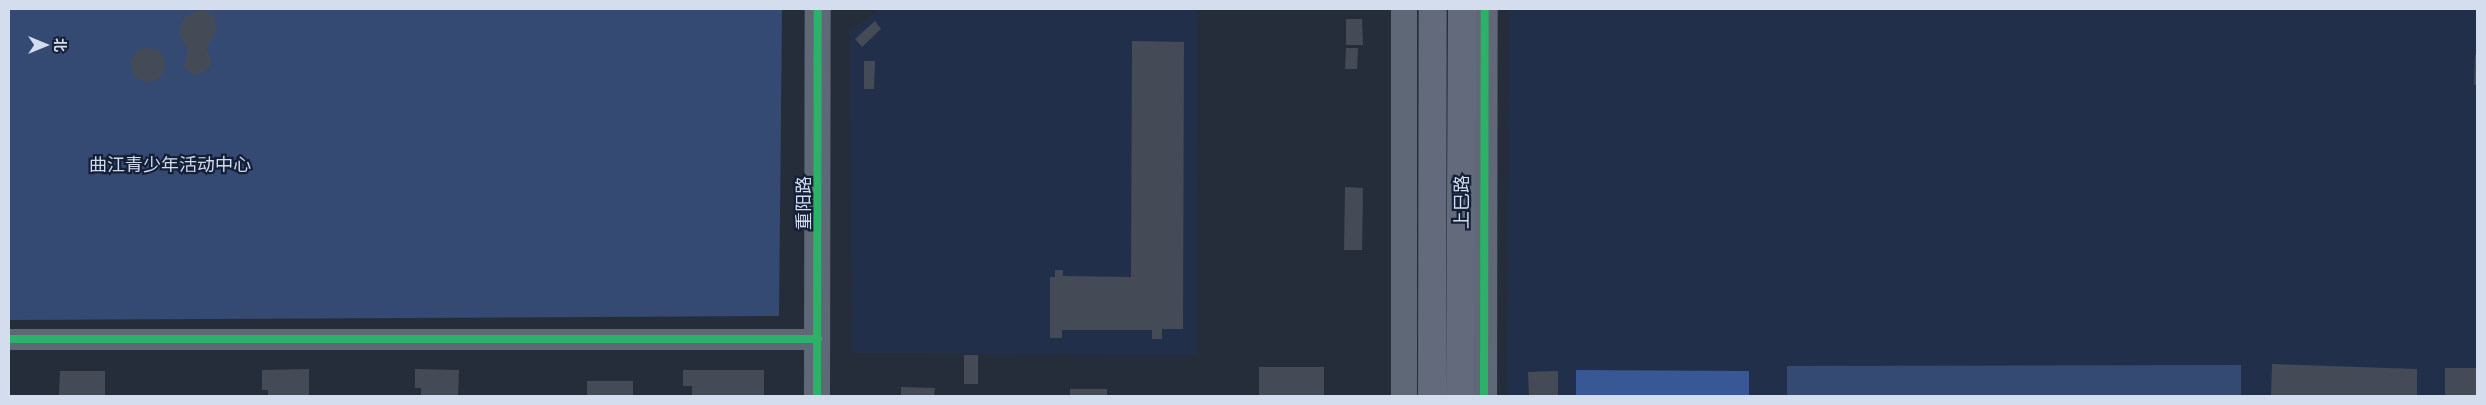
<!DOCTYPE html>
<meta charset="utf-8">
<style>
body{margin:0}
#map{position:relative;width:2486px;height:405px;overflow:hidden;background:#262d3a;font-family:Manrope,"Noto Sans SC",sans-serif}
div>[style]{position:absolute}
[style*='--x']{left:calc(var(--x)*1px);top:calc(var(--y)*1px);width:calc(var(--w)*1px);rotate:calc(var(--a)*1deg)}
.built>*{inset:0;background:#222f4a}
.green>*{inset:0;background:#354a73}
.water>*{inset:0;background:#385795}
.building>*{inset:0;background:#454b56}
.round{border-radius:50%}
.minor>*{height:21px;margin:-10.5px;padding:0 10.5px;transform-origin:10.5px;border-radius:10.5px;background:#5f6877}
.tertiary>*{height:26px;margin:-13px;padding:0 13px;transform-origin:13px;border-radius:13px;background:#5f6877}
.secondary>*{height:28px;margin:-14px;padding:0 14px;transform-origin:14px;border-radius:14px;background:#626a7b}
.cycleway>*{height:8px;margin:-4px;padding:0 4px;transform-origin:4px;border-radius:4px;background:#2db169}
span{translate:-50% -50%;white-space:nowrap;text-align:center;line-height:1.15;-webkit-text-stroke:4.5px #142037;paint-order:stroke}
.park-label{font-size:18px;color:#d0daed}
.street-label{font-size:18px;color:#d4dded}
.frame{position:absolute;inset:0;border:10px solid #d4dded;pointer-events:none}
.north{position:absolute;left:20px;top:20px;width:50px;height:50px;-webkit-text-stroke:4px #142037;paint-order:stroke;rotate:90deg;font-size:14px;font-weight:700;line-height:20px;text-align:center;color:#d4dded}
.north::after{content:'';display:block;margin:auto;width:18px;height:22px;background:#d4dded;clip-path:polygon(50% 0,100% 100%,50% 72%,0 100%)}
</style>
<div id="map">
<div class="built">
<i style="clip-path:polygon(881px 9px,1197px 9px,1196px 355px,852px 353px,850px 31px)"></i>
<i style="clip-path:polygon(1509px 9px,2477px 9px,2477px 396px,1507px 396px)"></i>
</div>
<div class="green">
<i style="clip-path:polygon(9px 9px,782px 9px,779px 316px,9px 320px)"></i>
<i style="clip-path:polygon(2241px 365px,2241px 396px,1787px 396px,1787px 366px)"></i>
</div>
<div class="water">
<i style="clip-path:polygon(1576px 370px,1749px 371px,1749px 396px,1576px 396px)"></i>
</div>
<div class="building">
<i style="clip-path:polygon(202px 9px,214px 16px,217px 30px,206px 49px,211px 59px,210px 66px,204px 72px,194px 75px,184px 67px,188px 50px,180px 35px,180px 26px,185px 17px)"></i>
<i style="clip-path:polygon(1346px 19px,1362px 19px,1363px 45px,1346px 45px)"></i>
<i style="clip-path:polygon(875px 21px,881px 29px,862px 47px,855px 39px)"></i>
<i style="clip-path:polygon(1132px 41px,1184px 42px,1183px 329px,1162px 329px,1162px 339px,1152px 339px,1152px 330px,1062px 330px,1062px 338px,1050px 338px,1050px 277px,1055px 277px,1055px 270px,1063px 270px,1063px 276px,1131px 277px)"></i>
<i class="round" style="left:131px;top:48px;width:34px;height:34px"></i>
<i style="clip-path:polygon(1346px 48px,1358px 48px,1357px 69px,1345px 69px)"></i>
<i style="clip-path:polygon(2475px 55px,2477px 55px,2477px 85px,2474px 85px)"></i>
<i style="clip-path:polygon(864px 61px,875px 61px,874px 89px,864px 89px)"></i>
<i style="clip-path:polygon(1345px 187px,1363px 188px,1362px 250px,1344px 250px)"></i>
<i style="clip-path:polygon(964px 355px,978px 355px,978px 384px,964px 384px)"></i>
<i style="clip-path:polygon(2272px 364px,2417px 369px,2417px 396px,2271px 396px)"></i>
<i style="clip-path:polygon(1259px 367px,1324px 367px,1324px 396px,1259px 396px)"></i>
<i style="clip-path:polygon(2445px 368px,2477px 368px,2477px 396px,2445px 396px)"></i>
<i style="clip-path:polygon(309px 369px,309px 396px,268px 396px,268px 390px,262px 390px,262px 370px)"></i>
<i style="clip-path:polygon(415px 369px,459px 370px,458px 396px,421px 396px,421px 388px,415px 388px)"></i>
<i style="clip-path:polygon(683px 370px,764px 370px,764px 396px,692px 396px,692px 386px,683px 386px)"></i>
<i style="clip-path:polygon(60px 371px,105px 371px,105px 396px,59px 396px)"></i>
<i style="clip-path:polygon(1558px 371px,1558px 396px,1529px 396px,1528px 372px)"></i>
<i style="clip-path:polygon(587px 381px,633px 381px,633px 396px,587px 396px)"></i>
<i style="clip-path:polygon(901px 387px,935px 388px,934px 396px,901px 396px)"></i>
<i style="clip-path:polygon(1070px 389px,1107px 389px,1107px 396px,1070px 396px)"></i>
</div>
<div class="minor">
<i style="--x:9;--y:339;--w:809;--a:0"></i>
</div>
<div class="tertiary">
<i style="--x:817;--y:396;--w:387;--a:-89.9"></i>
<i style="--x:1404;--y:396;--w:387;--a:-90"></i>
<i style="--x:1484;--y:396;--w:387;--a:-89.9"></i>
</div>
<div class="secondary">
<i style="--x:1432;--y:396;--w:387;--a:-89.9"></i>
<i style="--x:1460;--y:396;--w:387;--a:-89.7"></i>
</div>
<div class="cycleway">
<i style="--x:9;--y:339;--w:809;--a:0"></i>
<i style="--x:817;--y:396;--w:387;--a:-89.9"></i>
<i style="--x:1484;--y:396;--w:387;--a:-89.9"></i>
</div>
<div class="park-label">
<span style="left:170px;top:164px">曲江青少年活动中心</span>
</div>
<div class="street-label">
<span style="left:1461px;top:202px;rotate:-90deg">上巳路</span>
<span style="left:803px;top:203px;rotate:-90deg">重阳路</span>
</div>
<div class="frame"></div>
<div class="north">北</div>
</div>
